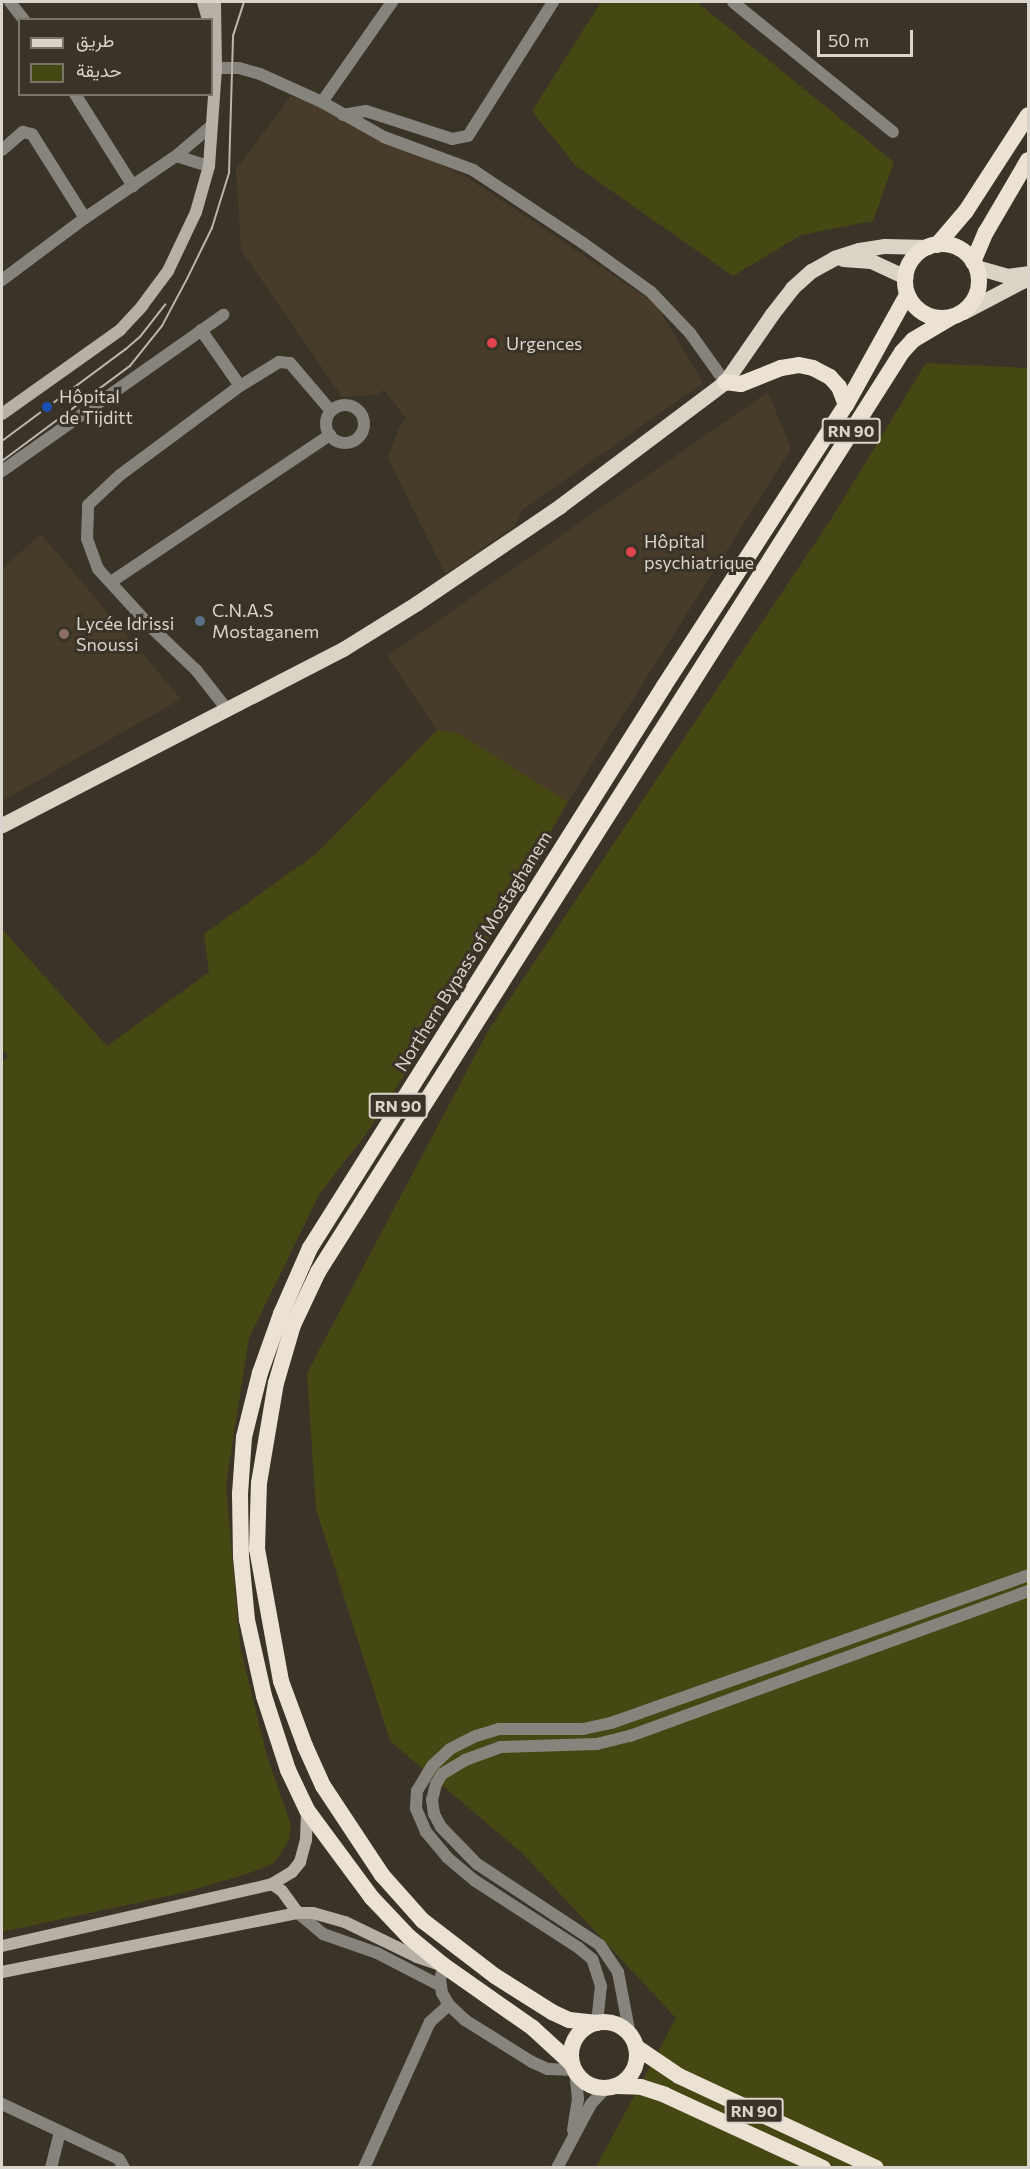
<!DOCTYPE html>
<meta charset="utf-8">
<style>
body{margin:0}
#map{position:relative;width:1030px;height:2169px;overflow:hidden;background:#3a3327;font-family:Commissioner,Vazirmatn,sans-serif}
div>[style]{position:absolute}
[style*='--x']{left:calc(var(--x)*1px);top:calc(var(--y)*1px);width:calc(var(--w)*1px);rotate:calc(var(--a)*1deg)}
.built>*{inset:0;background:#463c29}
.green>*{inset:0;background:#464813}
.minor>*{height:12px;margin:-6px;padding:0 6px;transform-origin:6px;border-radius:6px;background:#87847d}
.minor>.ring{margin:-6px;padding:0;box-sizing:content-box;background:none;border:12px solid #87847d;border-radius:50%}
.tertiary>*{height:12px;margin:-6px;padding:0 6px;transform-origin:6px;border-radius:6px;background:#87847d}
.secondary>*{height:12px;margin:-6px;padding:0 6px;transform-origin:6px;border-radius:6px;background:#b6b0a6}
.primary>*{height:15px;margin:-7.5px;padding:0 7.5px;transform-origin:7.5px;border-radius:7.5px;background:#dbd3c6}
.trunk>*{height:16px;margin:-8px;padding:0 8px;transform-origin:8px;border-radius:8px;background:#ece2d4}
.trunk>.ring{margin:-8px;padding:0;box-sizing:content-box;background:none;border:16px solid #ece2d4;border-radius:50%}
.tram>*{height:1.5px;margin:-0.75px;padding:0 0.75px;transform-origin:0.75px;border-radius:0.75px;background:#bcb6ad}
.dots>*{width:16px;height:16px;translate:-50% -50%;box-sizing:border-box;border:3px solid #3a3327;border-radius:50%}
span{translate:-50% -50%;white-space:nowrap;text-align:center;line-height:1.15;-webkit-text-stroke:6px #3a3327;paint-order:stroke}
.shield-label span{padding:2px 4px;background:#3a3327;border:2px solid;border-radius:4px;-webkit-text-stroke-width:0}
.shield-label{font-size:16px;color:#d9d4cc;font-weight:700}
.poi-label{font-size:18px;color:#d9d4cc}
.left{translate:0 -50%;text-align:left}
.street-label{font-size:18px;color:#d9d4cc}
.frame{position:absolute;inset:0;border:3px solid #d9d4cc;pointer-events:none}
.legend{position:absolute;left:18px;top:18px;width:195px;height:78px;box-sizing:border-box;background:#3a3327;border:2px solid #7a7369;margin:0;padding:8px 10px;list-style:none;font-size:18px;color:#d9d4cc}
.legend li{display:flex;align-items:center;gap:12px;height:30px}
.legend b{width:30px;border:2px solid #7a7369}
.scale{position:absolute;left:817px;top:30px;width:96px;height:27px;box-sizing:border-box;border:3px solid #d9d4cc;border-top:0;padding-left:8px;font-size:18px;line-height:21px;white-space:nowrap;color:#d9d4cc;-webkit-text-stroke:4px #3a3327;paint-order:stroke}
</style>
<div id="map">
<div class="built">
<i style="clip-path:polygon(291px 96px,308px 101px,468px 178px,656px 304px,703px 383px,522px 510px,516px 525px,445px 574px,388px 458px,400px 425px,406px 418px,384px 390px,376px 395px,342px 397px,241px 250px,236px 169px)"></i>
<i style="clip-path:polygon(768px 392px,791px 449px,568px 802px,458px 733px,437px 730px,387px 656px)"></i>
<i style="clip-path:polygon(41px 534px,181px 699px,2px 801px,2px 569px)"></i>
</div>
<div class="green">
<i style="clip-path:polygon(601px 2px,697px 2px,894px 162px,873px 221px,801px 235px,733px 276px,576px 166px,532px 111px)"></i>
<i style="clip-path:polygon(926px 363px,1028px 368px,1028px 2167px,596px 2167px,676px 2018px,522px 1853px,390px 1741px,316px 1509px,307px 1373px,488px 1031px,831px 519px)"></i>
<i style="clip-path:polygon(437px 730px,458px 733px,568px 802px,457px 994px,369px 1130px,319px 1195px,249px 1338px,226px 1485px,240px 1646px,267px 1756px,291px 1825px,289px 1840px,274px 1863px,247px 1874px,182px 1893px,2px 1932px,2px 1063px,8px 1056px,2px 1048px,2px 929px,107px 1046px,209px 972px,204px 934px,317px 853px)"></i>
</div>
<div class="minor">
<i style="--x:10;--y:2;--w:23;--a:52"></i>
<i style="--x:733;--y:2;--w:206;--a:39.1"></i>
<i style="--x:216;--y:68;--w:23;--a:0"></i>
<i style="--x:239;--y:68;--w:22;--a:16"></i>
<i style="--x:260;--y:74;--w:68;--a:24.3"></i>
<i style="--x:322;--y:102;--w:71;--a:29.4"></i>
<i style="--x:384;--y:137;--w:95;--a:20.3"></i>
<i style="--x:473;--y:170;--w:132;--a:33.6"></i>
<i style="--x:583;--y:243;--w:84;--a:35.8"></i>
<i style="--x:651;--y:292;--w:57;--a:46.4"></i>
<i style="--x:690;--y:333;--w:60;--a:54.5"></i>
<i style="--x:75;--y:94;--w:109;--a:57.8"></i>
<i style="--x:322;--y:102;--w:122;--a:-55"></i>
<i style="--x:343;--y:115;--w:23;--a:-10"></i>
<i style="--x:366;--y:111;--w:90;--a:18"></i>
<i style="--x:452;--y:139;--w:16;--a:-11"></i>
<i style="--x:468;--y:136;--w:159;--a:-57.6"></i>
<i style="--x:2;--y:150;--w:28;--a:-41"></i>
<i style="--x:23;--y:132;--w:9;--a:13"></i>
<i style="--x:32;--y:134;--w:99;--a:57.8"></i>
<i style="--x:176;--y:156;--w:34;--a:17"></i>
<i style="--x:2;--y:280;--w:104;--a:-36.8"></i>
<i style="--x:85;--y:218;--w:110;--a:-34.3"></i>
<i style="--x:176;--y:156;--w:45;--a:-40.5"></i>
<i style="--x:201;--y:330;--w:68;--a:55.1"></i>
<i class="ring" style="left:326px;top:405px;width:26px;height:26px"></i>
<i style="--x:2;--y:471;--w:271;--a:-35.2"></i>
<i style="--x:111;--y:582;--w:264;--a:-33.9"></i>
<i style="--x:226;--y:708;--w:48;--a:-128.3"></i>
<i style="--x:196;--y:670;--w:59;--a:-136.4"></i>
<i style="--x:153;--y:629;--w:81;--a:-132.5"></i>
<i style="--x:98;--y:569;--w:32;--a:-110"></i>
<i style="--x:87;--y:539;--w:34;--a:-88"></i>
<i style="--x:88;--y:505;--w:44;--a:-43.2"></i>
<i style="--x:120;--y:475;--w:149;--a:-36.6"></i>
<i style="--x:240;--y:386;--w:46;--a:-31.6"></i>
<i style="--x:279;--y:362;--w:11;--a:5"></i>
<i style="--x:290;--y:363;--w:63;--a:49.5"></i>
<i style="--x:298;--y:1913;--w:33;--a:40"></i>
<i style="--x:323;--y:1934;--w:57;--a:19.4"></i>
<i style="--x:377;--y:1953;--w:72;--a:27.3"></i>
<i style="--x:444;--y:1966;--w:14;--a:107"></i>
<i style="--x:440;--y:1979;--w:14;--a:82"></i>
<i style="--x:442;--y:1993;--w:14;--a:60"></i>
<i style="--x:449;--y:2005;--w:22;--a:43"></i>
<i style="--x:465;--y:2020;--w:79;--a:32.1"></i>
<i style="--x:532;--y:2062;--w:17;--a:24"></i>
<i style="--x:548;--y:2069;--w:26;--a:2"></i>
<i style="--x:2;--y:2104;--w:129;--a:25.2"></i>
<i style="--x:119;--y:2159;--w:10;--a:61"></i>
<i style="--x:51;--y:2168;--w:36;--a:-76"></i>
<i style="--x:364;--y:2168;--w:160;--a:-65.7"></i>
<i style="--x:430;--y:2022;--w:25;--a:-42"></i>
</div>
<div class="tertiary">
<i style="--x:597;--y:2023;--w:37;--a:-84"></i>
<i style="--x:601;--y:1986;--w:28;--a:-108"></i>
<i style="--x:592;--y:1959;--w:17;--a:-140"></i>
<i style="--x:579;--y:1948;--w:125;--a:-147.1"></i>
<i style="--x:474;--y:1880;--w:35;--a:-140"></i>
<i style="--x:447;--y:1857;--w:33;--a:-130"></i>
<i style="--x:426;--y:1832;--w:26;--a:-113"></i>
<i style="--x:416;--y:1808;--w:17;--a:-87"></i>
<i style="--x:417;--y:1791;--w:29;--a:-59"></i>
<i style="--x:432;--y:1766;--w:25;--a:-43"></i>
<i style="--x:450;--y:1749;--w:29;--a:-27"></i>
<i style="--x:476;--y:1736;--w:24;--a:-17"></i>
<i style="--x:499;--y:1729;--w:84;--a:0"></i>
<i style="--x:583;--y:1729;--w:29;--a:-12"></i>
<i style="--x:611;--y:1723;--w:442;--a:-19.5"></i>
<i style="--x:630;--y:2035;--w:64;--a:-100.8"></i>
<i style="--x:618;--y:1972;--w:32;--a:-124"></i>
<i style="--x:600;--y:1945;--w:147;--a:-146.6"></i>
<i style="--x:477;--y:1864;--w:52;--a:-134.2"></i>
<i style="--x:441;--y:1827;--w:15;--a:-118"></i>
<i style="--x:434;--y:1814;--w:14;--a:-98"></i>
<i style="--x:432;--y:1800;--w:16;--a:-76"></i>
<i style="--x:436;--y:1784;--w:12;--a:-59"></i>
<i style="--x:442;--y:1774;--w:27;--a:-31"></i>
<i style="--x:465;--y:1760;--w:37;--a:-20"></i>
<i style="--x:500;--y:1747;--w:97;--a:-1.8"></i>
<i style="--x:597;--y:1744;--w:34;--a:-14"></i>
<i style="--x:630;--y:1736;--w:424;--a:-20"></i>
<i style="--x:573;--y:2130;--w:31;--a:-81"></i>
<i style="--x:578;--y:2099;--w:27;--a:-96"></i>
<i style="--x:557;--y:2168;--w:72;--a:-62"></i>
<i style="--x:591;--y:2104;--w:22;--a:-47"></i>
</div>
<div class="secondary">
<i style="--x:203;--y:2;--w:19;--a:74"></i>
<i style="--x:2;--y:414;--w:145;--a:-35.4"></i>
<i style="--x:120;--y:330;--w:33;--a:-47"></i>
<i style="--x:142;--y:306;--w:44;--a:-53.4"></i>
<i style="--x:168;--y:271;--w:65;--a:-64.6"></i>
<i style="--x:196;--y:212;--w:48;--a:-74.2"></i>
<i style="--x:209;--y:166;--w:98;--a:-85.9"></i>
<i style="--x:216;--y:68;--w:66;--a:-90.9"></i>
<i style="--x:272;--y:1884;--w:12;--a:35"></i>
<i style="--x:282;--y:1891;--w:27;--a:54"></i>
<i style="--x:2;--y:1946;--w:277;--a:-12.9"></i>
<i style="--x:272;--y:1884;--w:23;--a:-31"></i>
<i style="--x:292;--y:1872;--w:13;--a:-51"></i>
<i style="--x:300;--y:1862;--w:23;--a:-75"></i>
<i style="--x:306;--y:1840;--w:30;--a:-88"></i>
<i style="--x:2;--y:1972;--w:302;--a:-11.3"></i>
<i style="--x:298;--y:1913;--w:15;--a:0"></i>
<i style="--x:313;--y:1913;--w:33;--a:16"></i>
<i style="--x:345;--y:1922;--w:80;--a:25.9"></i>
<i style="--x:417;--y:1957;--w:21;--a:19"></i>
</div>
<div class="primary">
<i style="--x:843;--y:259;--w:28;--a:4"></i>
<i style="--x:871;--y:261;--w:38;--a:25"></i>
<i style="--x:976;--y:267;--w:32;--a:16"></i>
<i style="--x:1007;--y:276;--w:21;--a:-8"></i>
<i style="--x:963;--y:312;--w:73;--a:-27.6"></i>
<i style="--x:2;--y:825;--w:384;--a:-27.3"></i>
<i style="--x:343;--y:649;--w:87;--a:-31.9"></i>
<i style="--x:417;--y:603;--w:173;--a:-34.1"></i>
<i style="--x:560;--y:506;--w:206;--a:-36.9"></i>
<i style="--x:725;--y:382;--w:83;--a:-55.3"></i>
<i style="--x:772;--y:314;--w:33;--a:-52"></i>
<i style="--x:792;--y:288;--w:25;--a:-42"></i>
<i style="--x:811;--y:271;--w:26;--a:-29"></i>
<i style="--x:834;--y:258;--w:26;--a:-18"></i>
<i style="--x:859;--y:250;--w:26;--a:-9"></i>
<i style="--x:885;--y:246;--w:43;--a:1.3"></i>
</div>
<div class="trunk">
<i class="ring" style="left:905px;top:244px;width:58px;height:58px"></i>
<i style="--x:937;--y:245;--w:45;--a:-49.5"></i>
<i style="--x:966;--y:211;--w:114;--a:-57.1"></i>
<i style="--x:973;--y:262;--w:33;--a:-67"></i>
<i style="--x:986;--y:232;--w:83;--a:-59.7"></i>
<i style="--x:725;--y:382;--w:16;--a:7"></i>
<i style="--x:741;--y:384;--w:43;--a:-21.8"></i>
<i style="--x:781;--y:368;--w:18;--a:-9"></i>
<i style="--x:799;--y:365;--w:14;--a:12"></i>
<i style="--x:813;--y:368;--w:19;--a:28"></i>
<i style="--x:830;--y:377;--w:13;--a:48"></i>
<i style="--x:839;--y:387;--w:19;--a:69"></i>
<i class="ring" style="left:571px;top:2022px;width:50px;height:50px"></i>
<i style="--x:597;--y:2023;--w:28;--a:-174"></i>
<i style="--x:569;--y:2020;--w:19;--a:-155"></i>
<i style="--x:552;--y:2012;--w:67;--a:-147.7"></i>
<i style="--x:495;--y:1976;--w:91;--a:-142.6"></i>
<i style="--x:423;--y:1921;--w:62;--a:-131.7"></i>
<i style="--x:382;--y:1875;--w:107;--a:-123.5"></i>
<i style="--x:323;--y:1786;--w:44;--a:-114.2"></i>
<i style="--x:305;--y:1746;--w:69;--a:-110.3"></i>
<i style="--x:281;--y:1681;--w:134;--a:-100.3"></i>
<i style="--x:257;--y:1549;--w:66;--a:-88.3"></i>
<i style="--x:259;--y:1483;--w:101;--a:-80.4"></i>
<i style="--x:276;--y:1383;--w:60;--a:-73.7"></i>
<i style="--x:293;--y:1325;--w:59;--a:-64.7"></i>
<i style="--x:318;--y:1272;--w:90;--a:-57.7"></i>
<i style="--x:366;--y:1196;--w:1000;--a:-57.58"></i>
<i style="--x:902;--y:352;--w:16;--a:-47"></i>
<i style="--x:913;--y:340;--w:45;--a:-30.5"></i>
<i style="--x:636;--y:2047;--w:52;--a:34"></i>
<i style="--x:679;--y:2076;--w:217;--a:25"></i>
<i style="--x:571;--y:2063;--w:52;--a:-137.4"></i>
<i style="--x:533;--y:2028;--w:110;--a:-145"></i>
<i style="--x:443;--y:1965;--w:44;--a:-140.5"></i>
<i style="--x:409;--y:1937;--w:54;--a:-133.5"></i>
<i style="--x:372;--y:1898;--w:109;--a:-126.5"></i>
<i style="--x:307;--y:1810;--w:44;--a:-115.4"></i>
<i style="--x:288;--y:1770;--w:78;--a:-108"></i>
<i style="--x:264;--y:1696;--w:78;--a:-102.6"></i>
<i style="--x:247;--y:1620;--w:63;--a:-95.4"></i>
<i style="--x:241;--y:1557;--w:63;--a:-90.9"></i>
<i style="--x:240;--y:1494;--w:57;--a:-86"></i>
<i style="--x:244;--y:1437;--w:66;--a:-76"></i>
<i style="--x:260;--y:1373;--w:63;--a:-70.4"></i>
<i style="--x:281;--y:1314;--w:72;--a:-66.3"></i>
<i style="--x:310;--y:1248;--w:664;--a:-57.79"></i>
<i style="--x:664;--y:686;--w:335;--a:-57.1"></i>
<i style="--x:846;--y:405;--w:126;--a:-61"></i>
<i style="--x:616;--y:2086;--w:25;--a:2"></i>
<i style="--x:641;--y:2087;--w:25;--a:18"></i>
<i style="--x:665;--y:2095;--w:174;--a:24.8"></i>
</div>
<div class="tram">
<i style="--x:2;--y:441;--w:154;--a:-36.6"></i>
<i style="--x:126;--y:349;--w:18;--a:-41"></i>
<i style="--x:140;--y:337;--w:41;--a:-52"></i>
<i style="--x:2;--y:461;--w:159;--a:-36.6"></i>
<i style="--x:130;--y:366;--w:51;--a:-51.3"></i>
<i style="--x:162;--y:326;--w:53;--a:-62"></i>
<i style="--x:187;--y:279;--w:57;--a:-63.9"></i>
<i style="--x:212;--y:228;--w:58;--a:-72.8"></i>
<i style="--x:229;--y:173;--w:137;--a:-88.3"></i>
<i style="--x:233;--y:36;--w:36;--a:-72"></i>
</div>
<div class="dots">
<i style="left:492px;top:343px;background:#e0444e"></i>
<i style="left:47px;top:407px;background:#1a4fb4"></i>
<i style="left:631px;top:552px;background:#e0444e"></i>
<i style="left:200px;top:621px;background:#5c6f8a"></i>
<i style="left:64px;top:634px;background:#8d6e63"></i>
</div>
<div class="shield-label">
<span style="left:851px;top:431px">RN 90</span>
<span style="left:398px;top:1106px">RN 90</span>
<span style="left:754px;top:2111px">RN 90</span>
</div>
<div class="poi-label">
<span class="left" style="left:506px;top:343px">Urgences</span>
<span class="left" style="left:59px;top:407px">Hôpital<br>de Tijditt</span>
<span class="left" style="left:644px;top:552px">Hôpital<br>psychiatrique</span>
<span class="left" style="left:212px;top:621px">C.N.A.S<br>Mostaganem</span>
<span class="left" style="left:76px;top:634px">Lycée Idrissi<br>Snoussi</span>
</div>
<div class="street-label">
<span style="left:473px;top:951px;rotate:-58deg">Northern Bypass of Mostaghanem</span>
</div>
<div class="frame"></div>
<ul class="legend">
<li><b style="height:8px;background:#dbd3c6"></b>طريق</li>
<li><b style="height:16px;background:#464813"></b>حديقة</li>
</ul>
<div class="scale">50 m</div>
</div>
